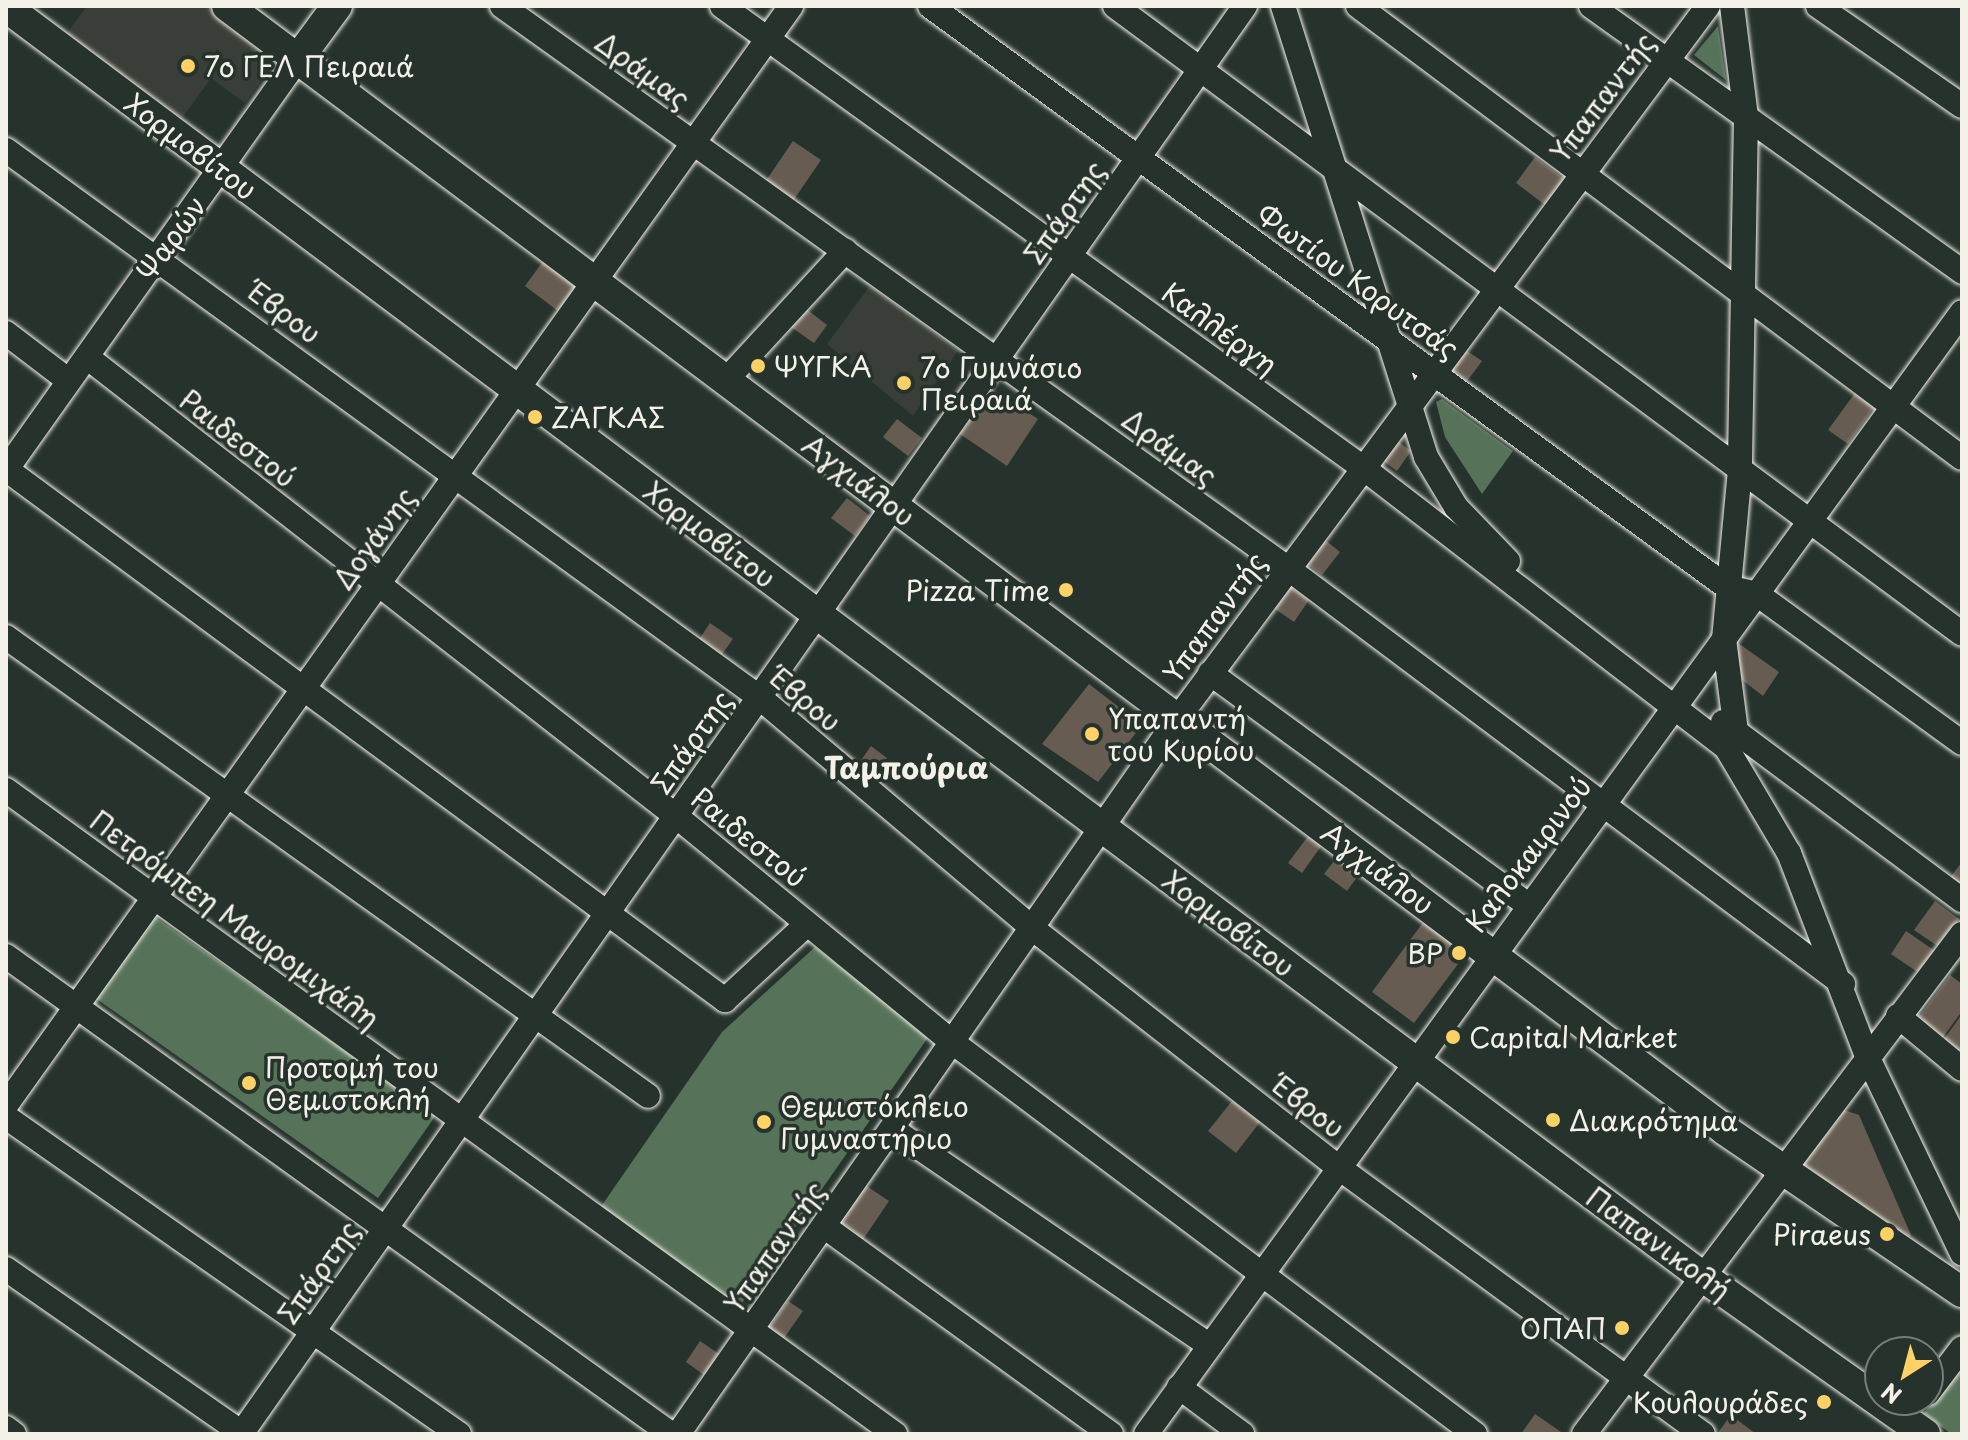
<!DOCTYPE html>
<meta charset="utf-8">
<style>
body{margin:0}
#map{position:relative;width:1968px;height:1440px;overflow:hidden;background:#26332d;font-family:"Playpen Sans",sans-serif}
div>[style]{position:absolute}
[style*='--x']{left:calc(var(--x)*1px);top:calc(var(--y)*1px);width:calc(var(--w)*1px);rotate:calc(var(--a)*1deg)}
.built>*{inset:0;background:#393f38}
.green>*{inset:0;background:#56735a}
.building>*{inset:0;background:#665c51}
.roads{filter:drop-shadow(0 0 2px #f4f1e8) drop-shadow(0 0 2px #f4f1e8)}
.minor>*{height:24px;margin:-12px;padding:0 12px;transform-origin:12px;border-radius:12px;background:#26332d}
.major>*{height:30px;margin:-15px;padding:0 15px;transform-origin:15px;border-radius:15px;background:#26332d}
.dots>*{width:22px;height:22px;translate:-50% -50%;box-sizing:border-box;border:4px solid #26332d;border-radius:50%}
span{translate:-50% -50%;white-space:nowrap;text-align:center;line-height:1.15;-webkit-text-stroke:7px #26332d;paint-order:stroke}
.poi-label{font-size:28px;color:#f4f1e8}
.left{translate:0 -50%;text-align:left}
.right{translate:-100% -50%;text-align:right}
.street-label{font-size:28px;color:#f4f1e8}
.neighbourhood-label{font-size:30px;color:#f4f1e8;font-weight:700}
.frame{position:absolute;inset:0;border:8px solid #f4f1e8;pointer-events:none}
.north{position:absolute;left:1864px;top:1336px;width:80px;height:80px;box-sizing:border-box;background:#26332d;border:2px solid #787f78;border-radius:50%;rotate:216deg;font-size:22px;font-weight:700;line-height:32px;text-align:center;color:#f4f1e8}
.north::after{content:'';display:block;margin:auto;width:28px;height:36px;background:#ffd166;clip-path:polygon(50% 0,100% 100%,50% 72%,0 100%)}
</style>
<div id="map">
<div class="built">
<i style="clip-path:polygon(87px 6px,213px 6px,279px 55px,245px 103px,211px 78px,180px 121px,65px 36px)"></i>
<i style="clip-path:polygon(870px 286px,958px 351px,913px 416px,827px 344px)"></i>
</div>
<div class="green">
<i style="clip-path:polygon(1718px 26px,1726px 80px,1694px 55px)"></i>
<i style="clip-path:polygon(1442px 399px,1513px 451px,1482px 494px,1445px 437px,1436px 402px)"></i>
<i style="clip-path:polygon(152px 915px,436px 1115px,378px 1198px,94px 997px)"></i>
<i style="clip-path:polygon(815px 947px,929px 1036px,740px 1306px,600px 1208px,722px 1032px)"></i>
<i style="clip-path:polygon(1962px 1363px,1962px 1434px,1951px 1434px,1924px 1413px)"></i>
</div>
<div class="building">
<i style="clip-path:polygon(793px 141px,821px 160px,791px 204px,763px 185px)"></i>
<i style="clip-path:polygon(1535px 157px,1568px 182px,1549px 208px,1516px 183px)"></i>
<i style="clip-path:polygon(544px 260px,577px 285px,558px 311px,525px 286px)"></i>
<i style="clip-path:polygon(805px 308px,827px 325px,814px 343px,791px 327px)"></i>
<i style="clip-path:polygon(1464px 349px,1482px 361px,1465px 384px,1448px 372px)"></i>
<i style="clip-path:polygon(992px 389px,1038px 419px,1007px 466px,960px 434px)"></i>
<i style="clip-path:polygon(1855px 393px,1874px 407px,1848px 444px,1828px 430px)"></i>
<i style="clip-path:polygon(897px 419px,922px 438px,908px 456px,883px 437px)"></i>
<i style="clip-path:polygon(1396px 440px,1411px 451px,1397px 471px,1382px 460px)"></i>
<i style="clip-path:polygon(847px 498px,870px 516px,855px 536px,831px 518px)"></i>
<i style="clip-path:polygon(1319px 535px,1340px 552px,1322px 575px,1301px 559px)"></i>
<i style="clip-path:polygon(1283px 582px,1309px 600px,1294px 622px,1268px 604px)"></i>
<i style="clip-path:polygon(710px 623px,733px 639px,720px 657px,698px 641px)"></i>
<i style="clip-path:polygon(1738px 643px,1779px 672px,1763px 696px,1737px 676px)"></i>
<i style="clip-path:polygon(1089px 684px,1142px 725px,1098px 782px,1042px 744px)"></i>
<i style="clip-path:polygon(871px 746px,887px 758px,872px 777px,857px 766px)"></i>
<i style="clip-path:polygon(1309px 835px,1322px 845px,1302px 873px,1288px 863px)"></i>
<i style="clip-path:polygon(1343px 849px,1365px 866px,1347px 891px,1324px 874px)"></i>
<i style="clip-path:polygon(1962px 862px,1962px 889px,1949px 879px)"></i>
<i style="clip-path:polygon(1935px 901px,1959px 919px,1939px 947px,1914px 930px)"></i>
<i style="clip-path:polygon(1427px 917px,1470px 948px,1414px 1023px,1372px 992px)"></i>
<i style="clip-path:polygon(1906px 931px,1935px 951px,1919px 973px,1891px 954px)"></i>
<i style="clip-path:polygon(1950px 975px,1962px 984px,1962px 1011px,1941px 1040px,1916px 1021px)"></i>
<i style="clip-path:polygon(1962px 1014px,1962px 1057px,1942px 1042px)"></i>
<i style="clip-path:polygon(1232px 1101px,1260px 1122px,1236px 1153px,1208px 1131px)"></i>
<i style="clip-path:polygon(1844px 1110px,1859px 1115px,1911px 1235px,1897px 1247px,1798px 1171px)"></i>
<i style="clip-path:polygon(865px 1185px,889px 1201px,860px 1244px,836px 1228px)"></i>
<i style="clip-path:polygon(788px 1301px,803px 1311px,782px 1341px,767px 1331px)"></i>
<i style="clip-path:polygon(700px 1341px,719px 1354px,704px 1375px,686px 1362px)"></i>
<i style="clip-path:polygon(1535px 1414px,1564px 1434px,1521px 1434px)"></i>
<i style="clip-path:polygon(1731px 1415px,1756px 1434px,1717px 1434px)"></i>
</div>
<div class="roads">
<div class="minor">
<i style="--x:502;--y:6;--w:964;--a:35.59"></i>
<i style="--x:1286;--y:567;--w:696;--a:36.82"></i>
<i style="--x:722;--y:6;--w:789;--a:35.77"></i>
<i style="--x:1362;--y:467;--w:459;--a:37.6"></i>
<i style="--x:1726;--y:747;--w:123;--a:59.3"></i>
<i style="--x:1789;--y:853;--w:217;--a:69"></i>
<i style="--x:1867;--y:1056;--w:219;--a:64.3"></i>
<i style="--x:930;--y:6;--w:986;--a:36.09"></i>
<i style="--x:1727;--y:587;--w:31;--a:13"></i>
<i style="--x:1757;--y:594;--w:253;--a:36"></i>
<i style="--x:1115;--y:6;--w:1054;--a:36.55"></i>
<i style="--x:1283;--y:6;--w:473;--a:72.4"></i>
<i style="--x:1426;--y:457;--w:58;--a:59"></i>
<i style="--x:1456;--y:507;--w:75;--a:46.1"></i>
<i style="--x:1358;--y:6;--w:754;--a:36.81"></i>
<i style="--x:1591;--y:6;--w:457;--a:35.6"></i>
<i style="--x:1732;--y:6;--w:112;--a:82.8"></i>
<i style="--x:1746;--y:117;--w:353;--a:91"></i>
<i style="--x:1740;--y:470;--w:170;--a:95.4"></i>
<i style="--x:1724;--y:639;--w:94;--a:82.6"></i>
<i style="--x:1818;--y:6;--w:175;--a:34.8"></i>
<i style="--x:6;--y:150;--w:931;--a:36"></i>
<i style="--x:759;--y:697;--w:358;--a:40.2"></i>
<i style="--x:1032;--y:928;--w:388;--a:38"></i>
<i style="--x:1338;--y:1167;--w:452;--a:36.2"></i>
<i style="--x:6;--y:333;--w:79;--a:37.3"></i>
<i style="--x:87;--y:357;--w:747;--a:37.93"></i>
<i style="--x:676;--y:816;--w:355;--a:39.3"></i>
<i style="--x:951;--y:1041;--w:655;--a:36.87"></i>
<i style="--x:726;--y:380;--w:176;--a:-47.3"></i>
<i style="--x:6;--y:469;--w:894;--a:36.45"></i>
<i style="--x:725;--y:1000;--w:112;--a:-42.8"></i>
<i style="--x:6;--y:470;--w:504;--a:-54.61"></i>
<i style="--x:6;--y:637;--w:789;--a:35.56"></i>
<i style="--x:1210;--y:673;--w:394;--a:36.1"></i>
<i style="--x:1723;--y:722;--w:298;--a:36.7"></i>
<i style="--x:6;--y:790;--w:1098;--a:35.92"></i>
<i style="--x:6;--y:956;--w:819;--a:35.71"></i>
<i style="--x:1898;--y:1016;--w:83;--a:39.6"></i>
<i style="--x:6;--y:1105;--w:1351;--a:-54.46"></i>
<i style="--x:6;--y:1117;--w:553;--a:34.98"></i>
<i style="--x:892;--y:1129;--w:384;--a:34.3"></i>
<i style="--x:825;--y:1227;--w:353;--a:35.9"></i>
<i style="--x:6;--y:1269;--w:289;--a:34.8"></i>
<i style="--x:1179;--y:1387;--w:79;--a:36.7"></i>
<i style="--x:1928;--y:1393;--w:56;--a:-52.9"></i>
<i style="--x:6;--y:1428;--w:10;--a:37"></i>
<i style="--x:241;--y:1434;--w:1746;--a:-54.89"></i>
<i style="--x:678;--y:1434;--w:873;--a:-55.07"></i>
<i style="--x:1178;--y:718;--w:888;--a:-53.34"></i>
<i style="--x:1146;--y:1434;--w:1387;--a:-53.97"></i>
<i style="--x:1584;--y:1434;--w:627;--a:-52.91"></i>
</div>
<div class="major">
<i style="--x:227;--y:6;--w:1873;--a:36.88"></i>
<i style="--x:1725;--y:1130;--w:287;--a:34.4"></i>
<i style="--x:6;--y:7;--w:2115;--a:36.81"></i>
<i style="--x:1699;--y:1274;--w:277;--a:35.3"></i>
<i style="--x:298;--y:59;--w:66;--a:-53.7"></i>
</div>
</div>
<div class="dots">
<i style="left:188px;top:66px;background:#ffd166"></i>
<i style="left:758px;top:366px;background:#ffd166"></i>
<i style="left:904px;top:383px;background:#ffd166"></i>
<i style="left:535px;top:417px;background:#ffd166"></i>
<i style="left:1066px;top:590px;background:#ffd166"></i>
<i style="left:1092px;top:734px;background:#ffd166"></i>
<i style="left:1459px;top:953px;background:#ffd166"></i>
<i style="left:1453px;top:1037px;background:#ffd166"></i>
<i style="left:249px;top:1083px;background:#ffd166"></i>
<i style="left:1553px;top:1120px;background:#ffd166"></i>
<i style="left:764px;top:1122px;background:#ffd166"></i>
<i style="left:1887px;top:1234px;background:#ffd166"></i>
<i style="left:1622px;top:1328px;background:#ffd166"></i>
<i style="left:1824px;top:1402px;background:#ffd166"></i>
</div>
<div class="poi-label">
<span class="left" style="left:204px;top:66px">7ο ΓΕΛ Πειραιά</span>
<span class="left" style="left:774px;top:366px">ΨΥΓΚΑ</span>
<span class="left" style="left:920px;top:383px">7ο Γυμνάσιο<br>Πειραιά</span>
<span class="left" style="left:551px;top:417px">ΖΑΓΚΑΣ</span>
<span class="right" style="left:1050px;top:590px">Pizza Time</span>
<span class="left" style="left:1108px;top:734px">Υπαπαντή<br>του Κυρίου</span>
<span class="right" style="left:1443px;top:953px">BP</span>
<span class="left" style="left:1469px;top:1037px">Capital Market</span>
<span class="left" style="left:265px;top:1083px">Προτομή του<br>Θεμιστοκλή</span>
<span class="left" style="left:780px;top:1122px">Θεμιστόκλειο<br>Γυμναστήριο</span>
<span class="left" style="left:1569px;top:1120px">Διακρότημα</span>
<span class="right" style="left:1871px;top:1234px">Piraeus</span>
<span class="right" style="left:1606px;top:1328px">ΟΠΑΠ</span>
<span class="right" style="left:1808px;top:1402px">Κουλουράδες</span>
</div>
<div class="street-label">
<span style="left:643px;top:70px;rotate:36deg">Δράμας</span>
<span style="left:1602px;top:97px;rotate:-53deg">Υπαπαντής</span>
<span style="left:191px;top:146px;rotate:37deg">Χορμοβίτου</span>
<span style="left:1064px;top:212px;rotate:-55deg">Σπάρτης</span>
<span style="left:171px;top:238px;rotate:-54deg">Ψαρών</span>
<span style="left:1358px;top:281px;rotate:36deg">Φωτίου Κορυτσάς</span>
<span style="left:285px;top:312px;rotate:37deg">Έβρου</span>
<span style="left:1220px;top:328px;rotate:36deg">Καλλέργη</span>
<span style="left:238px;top:438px;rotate:38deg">Ραιδεστού</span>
<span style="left:1170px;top:447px;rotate:36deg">Δράμας</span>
<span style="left:859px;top:480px;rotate:37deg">Αγχιάλου</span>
<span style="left:710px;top:534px;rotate:37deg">Χορμοβίτου</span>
<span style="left:374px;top:538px;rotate:-54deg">Δογάνης</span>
<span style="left:1214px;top:617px;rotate:-54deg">Υπαπαντής</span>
<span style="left:806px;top:699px;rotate:40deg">Έβρου</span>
<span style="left:691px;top:742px;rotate:-55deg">Σπάρτης</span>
<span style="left:749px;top:837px;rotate:39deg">Ραιδεστού</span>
<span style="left:1528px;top:854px;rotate:-53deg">Καλοκαιρινού</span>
<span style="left:1378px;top:868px;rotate:37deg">Αγχιάλου</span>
<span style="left:235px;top:919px;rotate:36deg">Πετρόμπεη Μαυρομιχάλη</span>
<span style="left:1229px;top:923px;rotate:37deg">Χορμοβίτου</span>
<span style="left:1309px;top:1106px;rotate:38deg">Έβρου</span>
<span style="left:1659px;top:1243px;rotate:36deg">Παπανικολή</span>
<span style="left:774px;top:1247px;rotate:-55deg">Υπαπαντής</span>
<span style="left:318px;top:1272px;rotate:-55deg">Σπάρτης</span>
</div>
<div class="neighbourhood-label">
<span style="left:906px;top:767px">Ταμπούρια</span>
</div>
<div class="frame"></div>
<div class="north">N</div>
</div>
